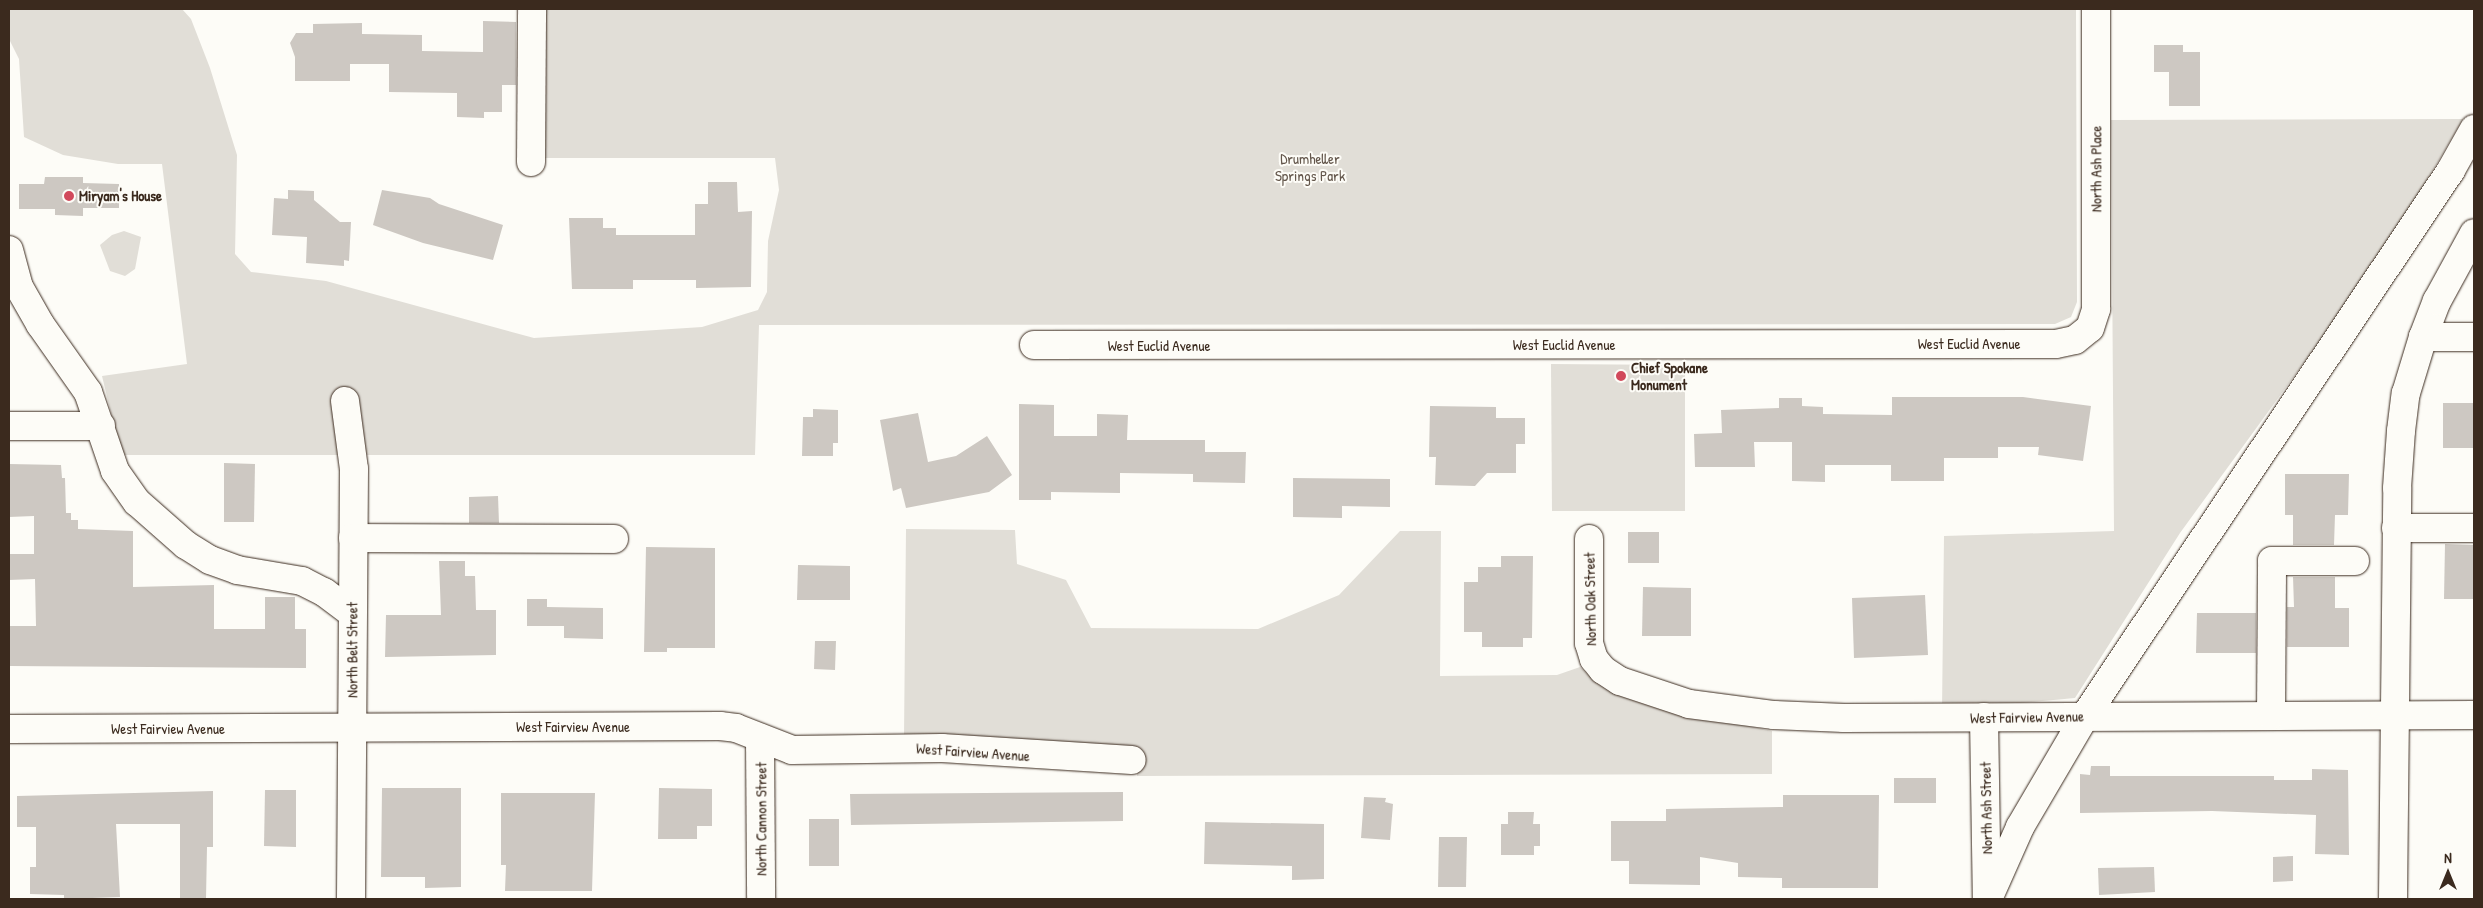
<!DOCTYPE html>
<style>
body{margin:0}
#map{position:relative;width:2483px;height:908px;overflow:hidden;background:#fdfcf7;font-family:"Patrick Hand",sans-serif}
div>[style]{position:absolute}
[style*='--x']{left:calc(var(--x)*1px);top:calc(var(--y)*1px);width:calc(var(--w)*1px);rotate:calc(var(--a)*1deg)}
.green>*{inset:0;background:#e1ded7}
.building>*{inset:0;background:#cdc8c2}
.roads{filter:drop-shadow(0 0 1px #3b2a1e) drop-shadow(0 0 1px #3b2a1e)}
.minor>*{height:28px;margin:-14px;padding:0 14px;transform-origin:14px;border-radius:14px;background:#fdfcf7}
.major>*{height:28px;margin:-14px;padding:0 14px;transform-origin:14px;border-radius:14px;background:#fdfcf7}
.dots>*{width:14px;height:14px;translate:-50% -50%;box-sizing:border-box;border:2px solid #fdfcf7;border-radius:50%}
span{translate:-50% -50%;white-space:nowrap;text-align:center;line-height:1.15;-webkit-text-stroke:4px #fdfcf7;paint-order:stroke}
.park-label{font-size:15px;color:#64574c}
.street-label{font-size:15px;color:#3b2a1e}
.poi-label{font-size:15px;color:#3b2a1e;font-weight:700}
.left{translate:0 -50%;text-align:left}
.frame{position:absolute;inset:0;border:10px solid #3b2a1e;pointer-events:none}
.north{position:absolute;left:2423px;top:848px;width:50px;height:50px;-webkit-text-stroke:4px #fdfcf7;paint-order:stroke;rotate:0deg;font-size:14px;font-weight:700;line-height:20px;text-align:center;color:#3b2a1e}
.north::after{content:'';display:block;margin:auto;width:18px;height:22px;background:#3b2a1e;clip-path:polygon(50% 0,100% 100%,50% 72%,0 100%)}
</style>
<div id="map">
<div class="green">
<i style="clip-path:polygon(9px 9px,182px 9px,191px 19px,210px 68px,237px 155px,235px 254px,251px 272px,326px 281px,534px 338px,702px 327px,758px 310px,767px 292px,768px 241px,779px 190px,775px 158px,543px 158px,544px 9px,2076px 9px,2077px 302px,2071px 317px,2055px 324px,759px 325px,755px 455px,121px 455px,102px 376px,187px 364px,162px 164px,118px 164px,63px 155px,24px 137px,19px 59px,9px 39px)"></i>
<i style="clip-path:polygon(2463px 119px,2429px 177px,2332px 324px,2180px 533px,2075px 698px,1942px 710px,1944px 536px,2114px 531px,2111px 120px)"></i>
<i style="clip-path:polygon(124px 231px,141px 237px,135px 269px,125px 276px,110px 271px,100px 245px,112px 235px)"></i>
<i style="clip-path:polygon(1551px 364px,1685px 365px,1685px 511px,1552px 511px)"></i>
<i style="clip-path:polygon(906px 529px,1015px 530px,1017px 564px,1066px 580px,1091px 628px,1258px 629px,1339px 595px,1400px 531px,1441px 531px,1440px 676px,1557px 675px,1580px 667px,1598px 684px,1653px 705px,1772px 731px,1772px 774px,1137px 776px,1135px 749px,904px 736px)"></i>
</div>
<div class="building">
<i style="clip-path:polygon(483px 21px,516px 22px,516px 85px,502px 85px,502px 112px,484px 112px,484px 118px,457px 117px,457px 93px,389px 92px,389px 64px,350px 64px,350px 81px,295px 81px,295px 57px,290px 43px,296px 33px,313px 33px,313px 24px,362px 23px,362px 34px,422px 35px,422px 51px,483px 52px)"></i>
<i style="clip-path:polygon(2154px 45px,2183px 45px,2183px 52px,2200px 52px,2200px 106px,2169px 106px,2169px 72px,2154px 72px)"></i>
<i style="clip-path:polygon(45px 177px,83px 177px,83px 183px,119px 184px,119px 208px,83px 208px,83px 216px,55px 215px,55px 209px,19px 209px,19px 184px,44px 184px)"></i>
<i style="clip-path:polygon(708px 182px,737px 182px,738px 212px,752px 211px,751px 287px,696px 288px,696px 280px,633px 280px,633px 289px,572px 289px,569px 218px,603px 218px,603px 228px,616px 228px,616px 235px,695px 235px,695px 204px,708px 204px)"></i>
<i style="clip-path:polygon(288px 190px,314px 191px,314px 200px,340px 222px,351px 222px,349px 261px,344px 260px,344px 266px,306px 263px,307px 237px,272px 235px,274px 198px,288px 199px)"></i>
<i style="clip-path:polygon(382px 190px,430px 198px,439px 204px,503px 225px,493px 260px,423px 243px,373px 225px)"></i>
<i style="clip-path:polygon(1892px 397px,2023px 397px,2091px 406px,2083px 461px,2038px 455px,2039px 447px,1998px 447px,1998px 458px,1944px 458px,1944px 481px,1891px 481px,1891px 465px,1825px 465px,1825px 482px,1792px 481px,1792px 442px,1754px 442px,1755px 467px,1695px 467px,1694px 434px,1722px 433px,1721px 410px,1779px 408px,1779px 398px,1802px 398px,1802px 406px,1823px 407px,1823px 414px,1892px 415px)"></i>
<i style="clip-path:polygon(2443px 403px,2474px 403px,2474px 448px,2443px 448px)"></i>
<i style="clip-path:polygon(1019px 404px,1054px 405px,1054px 436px,1097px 436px,1097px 414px,1128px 415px,1127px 440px,1205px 440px,1205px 452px,1246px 452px,1245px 483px,1193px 482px,1193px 474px,1120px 473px,1120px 493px,1051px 492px,1051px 500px,1019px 500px)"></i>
<i style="clip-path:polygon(1430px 406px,1496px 407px,1496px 418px,1525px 418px,1525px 444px,1516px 444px,1516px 473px,1487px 473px,1475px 486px,1435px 485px,1436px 457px,1429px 457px)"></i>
<i style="clip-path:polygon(813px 409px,838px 410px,838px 443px,833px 443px,833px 456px,802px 456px,803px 417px,813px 417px)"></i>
<i style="clip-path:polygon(918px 413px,928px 462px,956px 456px,987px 436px,1012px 475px,989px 492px,906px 508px,901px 488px,893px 491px,880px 420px)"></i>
<i style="clip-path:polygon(224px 463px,255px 464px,254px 522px,224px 522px)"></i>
<i style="clip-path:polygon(9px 464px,61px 465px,62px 478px,65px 478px,66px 513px,71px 513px,71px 520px,78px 520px,78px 529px,133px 531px,133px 587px,214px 585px,214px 629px,265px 629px,265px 597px,295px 597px,295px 629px,306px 629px,306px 668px,9px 666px,9px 626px,36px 626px,35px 579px,9px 580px,9px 554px,34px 554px,34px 516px,9px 517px)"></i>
<i style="clip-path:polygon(2285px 474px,2349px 474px,2348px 515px,2335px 515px,2334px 545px,2293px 545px,2293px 515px,2285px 515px)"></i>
<i style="clip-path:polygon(1293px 478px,1390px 479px,1390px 507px,1342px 506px,1342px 518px,1293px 517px)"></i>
<i style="clip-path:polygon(498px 496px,499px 523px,469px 523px,469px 497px)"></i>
<i style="clip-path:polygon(1628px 532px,1659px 532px,1659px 563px,1628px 563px)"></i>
<i style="clip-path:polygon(2445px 544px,2474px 545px,2474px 599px,2444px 599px)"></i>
<i style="clip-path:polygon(646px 547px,715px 548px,715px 648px,667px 648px,667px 652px,644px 652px)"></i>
<i style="clip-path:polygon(1501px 556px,1533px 556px,1532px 638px,1523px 638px,1523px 647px,1482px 647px,1482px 632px,1464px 632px,1464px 582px,1478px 582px,1478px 567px,1501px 567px)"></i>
<i style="clip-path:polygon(439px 561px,465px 561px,465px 576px,475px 576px,476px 610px,496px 610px,496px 655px,385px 657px,386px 615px,441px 615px)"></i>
<i style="clip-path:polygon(798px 565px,850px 566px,850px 600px,797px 600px)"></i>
<i style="clip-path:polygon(2293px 577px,2335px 577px,2335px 608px,2349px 608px,2349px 647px,2287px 647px,2287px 607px,2294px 607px)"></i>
<i style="clip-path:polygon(1643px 587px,1691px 588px,1691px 636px,1642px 636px)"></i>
<i style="clip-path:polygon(1925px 595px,1928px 655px,1854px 658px,1852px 598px)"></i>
<i style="clip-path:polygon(527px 599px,547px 599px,547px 607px,603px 608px,603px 639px,564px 638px,564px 626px,527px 626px)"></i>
<i style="clip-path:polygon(2197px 613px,2256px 613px,2256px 653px,2196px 653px)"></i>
<i style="clip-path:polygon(815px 641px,836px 641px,835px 670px,814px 669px)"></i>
<i style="clip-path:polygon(2091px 766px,2110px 766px,2110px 776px,2274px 776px,2274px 780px,2312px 780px,2312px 769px,2348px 770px,2349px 855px,2315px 854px,2316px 815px,2212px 811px,2080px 813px,2080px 774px,2090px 775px)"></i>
<i style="clip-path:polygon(1894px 778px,1936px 778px,1936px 803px,1894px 803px)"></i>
<i style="clip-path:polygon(382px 788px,461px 788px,461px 887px,425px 888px,425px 877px,381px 877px)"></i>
<i style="clip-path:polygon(659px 788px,712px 789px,712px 826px,697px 826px,697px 839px,658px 839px)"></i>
<i style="clip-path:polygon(265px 790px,296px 790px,296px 847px,264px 846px)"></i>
<i style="clip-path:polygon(213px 791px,213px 847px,207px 847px,206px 899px,180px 899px,180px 824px,116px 824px,120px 897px,64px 899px,64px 895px,30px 894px,30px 867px,36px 867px,36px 827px,17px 827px,17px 796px)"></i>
<i style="clip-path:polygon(1123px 792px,1123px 821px,851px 825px,850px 794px)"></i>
<i style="clip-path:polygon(501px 793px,595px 793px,592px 891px,505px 891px,506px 865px,501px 865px)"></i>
<i style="clip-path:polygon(1783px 795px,1879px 795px,1878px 888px,1782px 888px,1782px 878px,1738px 877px,1738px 863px,1700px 857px,1700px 885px,1629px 884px,1629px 861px,1611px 861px,1611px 821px,1666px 821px,1666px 809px,1783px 807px)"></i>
<i style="clip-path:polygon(1364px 797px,1386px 798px,1385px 802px,1393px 804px,1390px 840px,1361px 838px)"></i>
<i style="clip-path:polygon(1508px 812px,1534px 812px,1533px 824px,1540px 824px,1540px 846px,1534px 846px,1534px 855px,1501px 855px,1501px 824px,1508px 824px)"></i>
<i style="clip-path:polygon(809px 819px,839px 819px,839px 866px,809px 866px)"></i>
<i style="clip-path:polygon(1205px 822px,1324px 824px,1324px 879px,1292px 880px,1292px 866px,1204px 864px)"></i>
<i style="clip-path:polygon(1439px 837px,1467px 837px,1466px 887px,1438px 887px)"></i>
<i style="clip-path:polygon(2293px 856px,2293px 881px,2273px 882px,2273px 857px)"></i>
<i style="clip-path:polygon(2154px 867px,2155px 892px,2099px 895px,2098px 868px)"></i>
</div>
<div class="roads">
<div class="minor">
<i style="--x:531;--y:162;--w:153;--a:-89.6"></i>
<i style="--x:9;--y:250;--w:38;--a:75"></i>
<i style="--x:19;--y:287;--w:43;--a:60.4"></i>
<i style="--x:40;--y:324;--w:83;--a:54.8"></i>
<i style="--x:88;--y:392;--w:83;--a:71.1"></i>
<i style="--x:115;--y:471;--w:38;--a:55"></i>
<i style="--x:137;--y:502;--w:65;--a:41.3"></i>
<i style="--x:186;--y:545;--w:28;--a:32"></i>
<i style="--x:210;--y:560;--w:29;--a:20"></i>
<i style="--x:237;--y:570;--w:66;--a:9.6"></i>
<i style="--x:302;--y:581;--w:25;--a:27"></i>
<i style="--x:324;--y:592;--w:35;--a:37"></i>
<i style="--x:2423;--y:337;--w:51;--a:0"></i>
<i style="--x:1034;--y:345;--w:1022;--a:-0.06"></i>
<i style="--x:2056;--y:344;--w:19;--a:-12"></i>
<i style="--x:2075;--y:340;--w:19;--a:-39"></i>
<i style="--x:2090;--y:328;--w:20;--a:-72"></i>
<i style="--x:2096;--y:309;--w:300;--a:-90"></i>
<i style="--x:345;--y:401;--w:69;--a:82.5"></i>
<i style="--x:354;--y:469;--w:430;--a:90.4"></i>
<i style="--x:9;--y:426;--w:92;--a:0"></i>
<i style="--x:2396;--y:528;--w:78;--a:0"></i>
<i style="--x:353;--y:538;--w:261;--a:0.2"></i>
<i style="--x:1589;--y:539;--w:104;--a:90"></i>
<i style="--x:1589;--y:643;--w:17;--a:73"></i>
<i style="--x:1594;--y:659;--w:14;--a:51"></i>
<i style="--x:1603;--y:670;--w:20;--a:33"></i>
<i style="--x:1620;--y:681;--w:73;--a:18.4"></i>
<i style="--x:1689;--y:704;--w:86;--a:7.4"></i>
<i style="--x:1774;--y:715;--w:70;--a:2.5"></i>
<i style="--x:1844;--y:718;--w:630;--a:-0.27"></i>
<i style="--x:2271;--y:715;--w:154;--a:-89.6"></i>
<i style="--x:2272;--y:561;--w:83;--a:0"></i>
<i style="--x:1984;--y:717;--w:182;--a:89.1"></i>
<i style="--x:9;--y:729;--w:711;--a:-0.24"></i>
<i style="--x:720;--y:726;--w:16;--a:7"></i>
<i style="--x:736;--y:728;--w:60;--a:21.4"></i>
<i style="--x:792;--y:750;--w:150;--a:-0.8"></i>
<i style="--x:942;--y:748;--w:190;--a:3.6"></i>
<i style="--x:760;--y:738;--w:161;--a:89.6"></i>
</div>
<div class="major">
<i style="--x:1988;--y:899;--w:79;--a:-66"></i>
<i style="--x:2020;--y:827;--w:129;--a:-59.6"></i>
<i style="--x:2085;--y:716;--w:657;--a:-56.16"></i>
<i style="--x:2451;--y:170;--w:47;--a:-60.7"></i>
<i style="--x:2393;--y:899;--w:411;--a:-89.4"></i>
<i style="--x:2397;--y:488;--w:57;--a:-86"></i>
<i style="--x:2401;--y:431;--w:38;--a:-83"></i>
<i style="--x:2406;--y:393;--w:59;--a:-73.1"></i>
<i style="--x:2423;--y:337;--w:39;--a:-69"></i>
<i style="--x:2437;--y:301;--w:77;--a:-61.4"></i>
</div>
</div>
<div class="dots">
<i style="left:69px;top:196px;background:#d1495b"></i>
<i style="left:1621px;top:376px;background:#d1495b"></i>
</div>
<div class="park-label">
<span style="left:1310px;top:167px">Drumheller<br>Springs Park</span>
</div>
<div class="street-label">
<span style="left:2096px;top:169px;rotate:-90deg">North Ash Place</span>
<span style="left:1969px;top:344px">West Euclid Avenue</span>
<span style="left:1564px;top:345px">West Euclid Avenue</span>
<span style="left:1159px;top:346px">West Euclid Avenue</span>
<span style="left:1590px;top:599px;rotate:-91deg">North Oak Street</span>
<span style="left:352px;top:650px;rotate:-90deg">North Belt Street</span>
<span style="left:2027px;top:717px;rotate:-1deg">West Fairview Avenue</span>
<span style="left:573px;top:727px">West Fairview Avenue</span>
<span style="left:168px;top:729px">West Fairview Avenue</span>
<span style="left:973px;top:752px;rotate:4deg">West Fairview Avenue</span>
<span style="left:1986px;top:808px;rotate:-91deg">North Ash Street</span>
<span style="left:761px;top:819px;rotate:-90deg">North Cannon Street</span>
</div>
<div class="poi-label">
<span class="left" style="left:79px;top:196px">Miryam's House</span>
<span class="left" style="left:1631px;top:376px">Chief Spokane<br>Monument</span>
</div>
<div class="frame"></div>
<div class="north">N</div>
</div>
